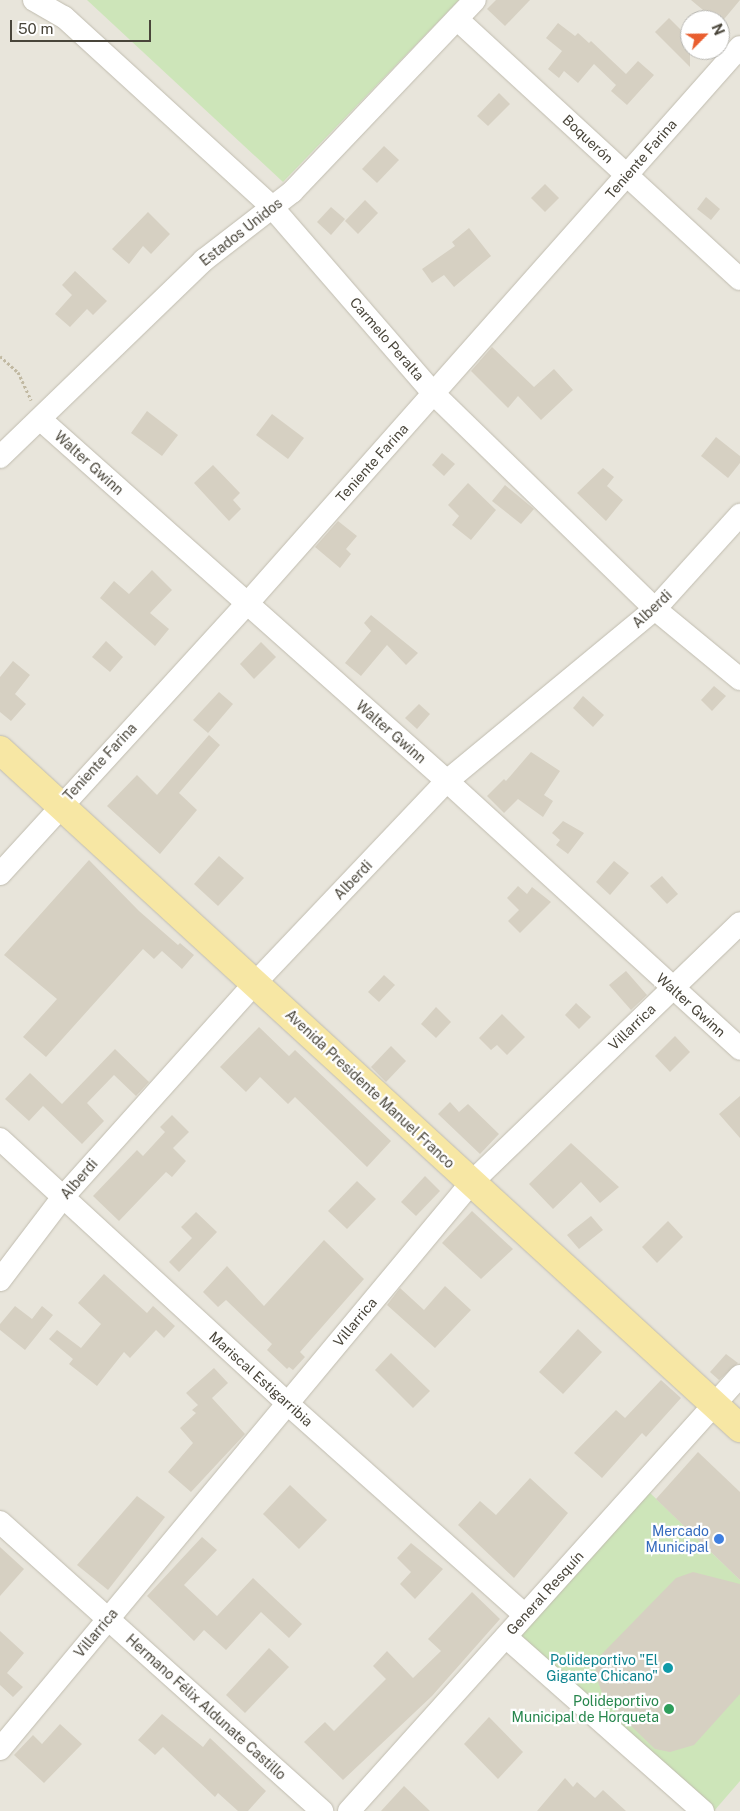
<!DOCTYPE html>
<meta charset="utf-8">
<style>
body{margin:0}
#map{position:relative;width:740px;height:1811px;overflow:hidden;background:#f5f3ec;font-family:"Public Sans",sans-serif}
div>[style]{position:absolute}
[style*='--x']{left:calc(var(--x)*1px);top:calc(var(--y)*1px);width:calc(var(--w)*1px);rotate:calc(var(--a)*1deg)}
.residential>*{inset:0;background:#e8e5db}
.green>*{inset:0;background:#cde5b9}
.building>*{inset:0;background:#d6d0c2}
.path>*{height:3px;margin-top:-1.5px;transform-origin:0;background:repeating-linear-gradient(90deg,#c1b9a2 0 2.5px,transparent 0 5px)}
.roads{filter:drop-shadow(0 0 1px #c0bcaf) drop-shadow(0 0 1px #c0bcaf)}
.minor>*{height:22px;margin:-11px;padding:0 11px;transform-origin:11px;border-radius:11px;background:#fff}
.major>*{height:28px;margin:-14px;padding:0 14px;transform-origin:14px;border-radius:14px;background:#f7e7a4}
.dots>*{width:14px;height:14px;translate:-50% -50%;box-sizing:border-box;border:2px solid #fff;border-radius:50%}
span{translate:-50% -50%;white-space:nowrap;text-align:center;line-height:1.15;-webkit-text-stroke:4.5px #fff;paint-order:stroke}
.street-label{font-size:14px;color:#49453a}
.shop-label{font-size:14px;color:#366cbe}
.right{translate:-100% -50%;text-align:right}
.culture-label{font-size:14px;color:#0d838f}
.leisure-label{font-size:14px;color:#27864d}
.north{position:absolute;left:680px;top:10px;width:50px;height:50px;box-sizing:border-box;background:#fff;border:1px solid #b6b5b0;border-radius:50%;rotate:67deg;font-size:14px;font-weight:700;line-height:20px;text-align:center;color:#49453a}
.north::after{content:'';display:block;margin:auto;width:18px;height:22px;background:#e95e2f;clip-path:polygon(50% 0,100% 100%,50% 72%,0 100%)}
.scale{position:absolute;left:10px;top:20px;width:141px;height:22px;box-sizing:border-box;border:2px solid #49453a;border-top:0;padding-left:6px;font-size:15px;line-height:18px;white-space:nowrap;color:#49453a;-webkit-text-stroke:4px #fff;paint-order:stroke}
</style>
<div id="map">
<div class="residential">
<i style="clip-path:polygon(evenodd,0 0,740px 0,740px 1811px,0 1811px,0 0,690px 20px,720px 20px,720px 50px,690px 50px,690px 20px)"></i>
</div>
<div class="green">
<i style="clip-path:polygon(87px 0,459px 0,283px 182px)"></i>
<i style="clip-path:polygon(648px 1491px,740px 1580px,740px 1781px,714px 1811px,518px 1637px)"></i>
</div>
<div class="building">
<i style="clip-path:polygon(496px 0,530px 0,505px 26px,487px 9px)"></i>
<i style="clip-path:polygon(691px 0,740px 0,720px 24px,720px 20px,715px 20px)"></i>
<i style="clip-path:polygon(669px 18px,690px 39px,690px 67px,655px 32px)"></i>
<i style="clip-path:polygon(558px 23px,575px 36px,578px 33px,589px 43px,591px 41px,626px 74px,638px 61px,654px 75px,627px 105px,611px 91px,616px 85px,594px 64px,578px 83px,564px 71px,559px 78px,548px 69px,562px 51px,546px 38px)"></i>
<i style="clip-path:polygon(499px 93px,510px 104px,488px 126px,477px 116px)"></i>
<i style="clip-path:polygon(384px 146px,399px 160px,377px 183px,362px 169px)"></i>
<i style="clip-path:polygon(545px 184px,559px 198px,545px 212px,531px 198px)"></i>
<i style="clip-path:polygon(706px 197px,720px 209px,711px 220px,697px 209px)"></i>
<i style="clip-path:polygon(365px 200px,378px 213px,358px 234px,345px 221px)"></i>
<i style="clip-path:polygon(331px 207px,345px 219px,331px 235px,317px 222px)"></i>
<i style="clip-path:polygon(148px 212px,170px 234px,151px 254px,143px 246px,129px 264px,112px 249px)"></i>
<i style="clip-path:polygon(469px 228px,491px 256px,454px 287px,444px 275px,432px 283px,422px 269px,455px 246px,452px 242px)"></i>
<i style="clip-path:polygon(75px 271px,107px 301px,93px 315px,87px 309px,70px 327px,55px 314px,72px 295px,62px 285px)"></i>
<i style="clip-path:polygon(492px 347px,534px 387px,554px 369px,573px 390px,541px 420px,518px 396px,508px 408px,471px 371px)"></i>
<i style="clip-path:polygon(147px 411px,178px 435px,162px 456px,131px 433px)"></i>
<i style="clip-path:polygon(272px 414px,304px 438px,288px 459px,256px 435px)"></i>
<i style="clip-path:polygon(716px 437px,740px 456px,740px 463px,728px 478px,701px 456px)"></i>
<i style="clip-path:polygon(442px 453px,455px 464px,444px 476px,432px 465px)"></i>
<i style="clip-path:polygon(213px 465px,240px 493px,233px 500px,241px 509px,229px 521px,194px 483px)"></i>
<i style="clip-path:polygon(603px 468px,614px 477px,607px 486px,623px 500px,606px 521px,577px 493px)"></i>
<i style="clip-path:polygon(468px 483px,496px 510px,471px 540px,452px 525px,459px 516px,448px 505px)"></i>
<i style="clip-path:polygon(505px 485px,534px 509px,521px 524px,492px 501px)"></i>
<i style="clip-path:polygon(338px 521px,357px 536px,346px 549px,351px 554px,340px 568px,315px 547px)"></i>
<i style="clip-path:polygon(152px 570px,172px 590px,150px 613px,169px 629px,155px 646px,100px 598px,114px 581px,129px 594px)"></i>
<i style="clip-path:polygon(371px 615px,418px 653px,406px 665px,387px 645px,361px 676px,345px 663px,371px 631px,364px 623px)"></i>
<i style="clip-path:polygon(106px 641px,123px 657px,110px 672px,92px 657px)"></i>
<i style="clip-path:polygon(261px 642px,276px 657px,254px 679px,240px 664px)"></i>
<i style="clip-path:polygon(13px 661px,30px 675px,15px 694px,26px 704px,11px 721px,0 712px,0 677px)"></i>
<i style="clip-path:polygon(714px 686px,726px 696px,712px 711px,701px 700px)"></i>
<i style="clip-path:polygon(219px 692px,233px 704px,208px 733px,193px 720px)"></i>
<i style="clip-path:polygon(583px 696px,604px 715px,593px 727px,573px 708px)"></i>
<i style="clip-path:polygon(419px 704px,430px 714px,417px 729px,405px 718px)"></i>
<i style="clip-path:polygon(209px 735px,220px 745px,179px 793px,197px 810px,160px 854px,107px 806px,137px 775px,157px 795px)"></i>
<i style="clip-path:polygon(531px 752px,560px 771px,544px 795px,553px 801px,543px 817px,518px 799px,504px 813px,487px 796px,504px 779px,506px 781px)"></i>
<i style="clip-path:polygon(563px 821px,584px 833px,568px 854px,556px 845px,560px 840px,552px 833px)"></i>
<i style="clip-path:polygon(219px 856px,244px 878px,218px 906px,194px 884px)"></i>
<i style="clip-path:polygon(89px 860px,139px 911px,178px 945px,180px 943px,194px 955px,182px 969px,162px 951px,154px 959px,143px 949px,46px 1057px,23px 1037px,57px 999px,4px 955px)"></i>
<i style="clip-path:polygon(614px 861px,629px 873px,610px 895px,596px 882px)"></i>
<i style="clip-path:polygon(662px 876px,678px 894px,667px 904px,650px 886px)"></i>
<i style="clip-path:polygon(518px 886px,527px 894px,532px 887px,551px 902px,520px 933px,508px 921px,519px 910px,507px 898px)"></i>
<i style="clip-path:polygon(626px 971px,647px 995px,631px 1010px,609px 985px)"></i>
<i style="clip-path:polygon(384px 975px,395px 985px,379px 1002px,368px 992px)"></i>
<i style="clip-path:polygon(576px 1003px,591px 1017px,579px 1029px,565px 1015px)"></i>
<i style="clip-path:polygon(436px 1007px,451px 1022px,436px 1038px,421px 1024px)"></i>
<i style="clip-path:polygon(502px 1014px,525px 1037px,507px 1055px,497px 1045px,491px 1050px,479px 1038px)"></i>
<i style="clip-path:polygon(259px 1027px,289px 1056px,295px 1050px,391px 1141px,367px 1167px,295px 1097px,288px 1104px,260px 1077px,246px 1092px,220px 1067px)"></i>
<i style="clip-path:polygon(675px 1036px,690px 1052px,670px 1072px,655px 1056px)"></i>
<i style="clip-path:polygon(391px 1046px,406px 1061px,386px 1082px,371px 1067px)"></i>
<i style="clip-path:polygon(115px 1049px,149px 1082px,136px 1096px,114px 1075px,87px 1103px,104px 1121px,82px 1144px,43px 1106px,29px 1121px,5px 1099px,30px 1073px,62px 1104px)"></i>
<i style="clip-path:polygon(740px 1096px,740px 1138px,719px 1114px)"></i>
<i style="clip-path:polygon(450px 1102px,459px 1112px,468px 1104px,499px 1134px,480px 1154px,438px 1114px)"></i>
<i style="clip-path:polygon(172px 1115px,189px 1132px,173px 1148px,186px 1161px,172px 1177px,166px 1172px,119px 1221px,93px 1196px,137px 1150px,143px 1156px,165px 1132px,160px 1127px)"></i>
<i style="clip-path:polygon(571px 1143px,619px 1187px,600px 1203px,581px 1182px,553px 1209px,529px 1184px)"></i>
<i style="clip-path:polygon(425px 1176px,440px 1191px,416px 1216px,401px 1202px)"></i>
<i style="clip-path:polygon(357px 1181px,376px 1199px,347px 1229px,328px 1211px)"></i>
<i style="clip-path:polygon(472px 1211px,513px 1249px,481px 1279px,442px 1243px)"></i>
<i style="clip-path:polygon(196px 1212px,217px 1232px,179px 1272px,169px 1262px,192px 1238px,181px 1227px)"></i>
<i style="clip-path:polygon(591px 1216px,603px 1230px,579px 1249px,567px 1235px)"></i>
<i style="clip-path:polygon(668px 1221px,683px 1237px,657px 1263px,642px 1247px)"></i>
<i style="clip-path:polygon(324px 1240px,364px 1279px,300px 1352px,305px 1357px,293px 1370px,289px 1367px,287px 1369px,267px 1350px,272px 1344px,226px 1300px,218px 1307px,203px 1292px,227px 1266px,264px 1306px)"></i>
<i style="clip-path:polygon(104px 1274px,147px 1313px,153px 1306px,175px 1326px,164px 1338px,156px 1330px,130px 1358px,124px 1352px,97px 1386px,69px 1364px,73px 1359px,49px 1339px,57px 1330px,81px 1348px,101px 1324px,78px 1303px)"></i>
<i style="clip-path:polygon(445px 1286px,471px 1310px,435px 1348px,387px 1305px,400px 1288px,424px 1310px)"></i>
<i style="clip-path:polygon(15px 1306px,32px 1319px,42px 1306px,53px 1315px,25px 1350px,0 1330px,0 1324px)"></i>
<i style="clip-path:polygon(578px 1329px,602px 1352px,563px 1394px,539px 1372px)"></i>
<i style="clip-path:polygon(391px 1353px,430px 1391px,413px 1408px,375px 1370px)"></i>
<i style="clip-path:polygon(726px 1354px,738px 1363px,719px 1380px,710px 1372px)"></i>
<i style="clip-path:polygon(214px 1368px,228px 1383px,212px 1398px,245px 1434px,191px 1492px,168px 1472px,193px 1443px,180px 1428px,196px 1413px,192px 1410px,198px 1405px,186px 1393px)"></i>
<i style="clip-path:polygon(661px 1380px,681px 1398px,646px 1437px,642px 1433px,602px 1478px,574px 1453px,616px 1410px,625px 1418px)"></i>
<i style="clip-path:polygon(698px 1452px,740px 1492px,740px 1580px,656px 1499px)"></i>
<i style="clip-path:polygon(530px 1478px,568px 1513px,514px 1578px,458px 1525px,480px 1501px,496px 1515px)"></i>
<i style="clip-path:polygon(290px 1485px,327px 1520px,299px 1549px,263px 1514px)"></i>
<i style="clip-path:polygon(137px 1496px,165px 1517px,108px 1590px,77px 1565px)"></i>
<i style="clip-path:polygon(202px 1537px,217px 1550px,184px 1585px,217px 1616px,253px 1578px,302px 1624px,289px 1638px,261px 1612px,226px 1650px,204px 1630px,194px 1641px,147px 1596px)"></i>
<i style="clip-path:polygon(411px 1543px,443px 1569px,415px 1599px,400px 1584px,411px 1572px,397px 1558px)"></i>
<i style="clip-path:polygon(0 1547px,24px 1569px,0 1596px)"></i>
<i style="clip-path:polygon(693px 1572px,740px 1584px,740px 1694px,694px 1745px,670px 1752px,655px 1749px,605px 1701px,596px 1676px,596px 1660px,676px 1578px)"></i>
<i style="clip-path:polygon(472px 1592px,500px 1619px,432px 1696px,343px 1780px,304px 1742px,325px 1722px,334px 1731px,386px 1679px,373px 1666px,387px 1651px,413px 1678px,441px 1651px,428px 1639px)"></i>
<i style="clip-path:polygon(0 1631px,24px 1653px,7px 1673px,23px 1687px,13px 1697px,0 1685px)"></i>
<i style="clip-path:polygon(269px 1648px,289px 1667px,245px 1713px,226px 1695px)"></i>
<i style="clip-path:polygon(162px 1714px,203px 1747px,210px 1738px,266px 1791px,248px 1811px,238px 1811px,218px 1793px,215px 1797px,163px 1747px,155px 1755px,138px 1740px)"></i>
<i style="clip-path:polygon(489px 1717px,523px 1752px,498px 1779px,464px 1744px)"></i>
<i style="clip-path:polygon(60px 1724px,82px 1744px,44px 1783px,14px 1755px,33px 1735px,42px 1744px)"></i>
<i style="clip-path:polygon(565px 1778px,573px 1787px,577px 1782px,595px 1798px,603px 1790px,626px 1811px,537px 1811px)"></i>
<i style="clip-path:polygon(404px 1786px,430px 1811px,381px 1811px)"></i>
</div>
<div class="path">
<i style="--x:0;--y:356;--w:24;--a:42"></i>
<i style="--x:18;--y:372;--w:31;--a:65"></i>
</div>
<div class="roads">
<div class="minor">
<i style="--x:34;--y:0;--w:34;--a:30"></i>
<i style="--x:64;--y:17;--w:282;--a:42.4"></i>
<i style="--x:272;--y:207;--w:247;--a:49.1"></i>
<i style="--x:434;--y:394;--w:308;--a:44.2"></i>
<i style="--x:655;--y:609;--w:110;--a:39.5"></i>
<i style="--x:457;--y:19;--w:384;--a:42.6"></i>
<i style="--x:40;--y:419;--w:545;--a:41.65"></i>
<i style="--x:447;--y:781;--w:397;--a:42.4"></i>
<i style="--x:0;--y:457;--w:284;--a:-44"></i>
<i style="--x:204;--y:260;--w:111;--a:-37.7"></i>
<i style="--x:292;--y:192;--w:265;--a:-46.4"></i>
<i style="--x:0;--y:874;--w:365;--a:-47.6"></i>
<i style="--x:246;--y:605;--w:745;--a:-48.48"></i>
<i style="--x:0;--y:1139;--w:391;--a:42.6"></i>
<i style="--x:288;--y:1404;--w:317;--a:41.7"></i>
<i style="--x:0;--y:1280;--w:104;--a:-52.8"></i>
<i style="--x:63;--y:1197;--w:288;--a:-48.1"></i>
<i style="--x:255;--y:983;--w:279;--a:-46.5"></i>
<i style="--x:447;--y:781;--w:270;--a:-39.6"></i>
<i style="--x:655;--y:609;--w:127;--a:-47.9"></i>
<i style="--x:0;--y:1522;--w:433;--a:41.9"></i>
<i style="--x:506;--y:1637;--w:263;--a:41.5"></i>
<i style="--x:0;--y:1749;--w:736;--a:-50.23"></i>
<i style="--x:471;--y:1183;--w:374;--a:-44"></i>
<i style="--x:349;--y:1811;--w:585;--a:-48.05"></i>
</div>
<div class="major">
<i style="--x:0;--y:750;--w:1004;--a:42.5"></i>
</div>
</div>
<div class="dots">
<i style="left:719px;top:1539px;background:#3f7fe0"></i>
<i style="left:668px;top:1668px;background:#0f9aa8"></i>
<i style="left:669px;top:1709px;background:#2e9e5b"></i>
</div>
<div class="street-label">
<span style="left:588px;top:139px;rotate:43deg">Boquerón</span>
<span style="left:641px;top:159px;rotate:-49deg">Teniente Farina</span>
<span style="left:241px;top:232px;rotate:-38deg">Estados Unidos</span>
<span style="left:387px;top:339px;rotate:49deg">Carmelo Peralta</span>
<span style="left:89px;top:463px;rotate:42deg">Walter Gwinn</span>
<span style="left:372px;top:463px;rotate:-48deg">Teniente Farina</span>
<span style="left:652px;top:609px;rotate:-43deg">Alberdi</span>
<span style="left:391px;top:732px;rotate:41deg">Walter Gwinn</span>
<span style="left:100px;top:762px;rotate:-47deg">Teniente Farina</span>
<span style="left:353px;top:880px;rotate:-46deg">Alberdi</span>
<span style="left:691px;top:1005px;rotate:42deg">Walter Gwinn</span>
<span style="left:632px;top:1027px;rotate:-44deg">Villarrica</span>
<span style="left:370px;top:1089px;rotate:43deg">Avenida Presidente Manuel Franco</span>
<span style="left:79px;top:1179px;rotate:-49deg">Alberdi</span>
<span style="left:355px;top:1322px;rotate:-50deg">Villarrica</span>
<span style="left:261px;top:1379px;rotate:42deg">Mariscal Estigarribia</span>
<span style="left:545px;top:1593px;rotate:-48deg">General Resquín</span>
<span style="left:96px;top:1633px;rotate:-50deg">Villarrica</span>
<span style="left:206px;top:1707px;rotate:42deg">Hermano Félix Aldunate Castillo</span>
</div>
<div class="shop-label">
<span class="right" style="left:709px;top:1539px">Mercado<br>Municipal</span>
</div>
<div class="culture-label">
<span class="right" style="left:658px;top:1668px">Polideportivo "El<br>Gigante Chicano"</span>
</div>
<div class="leisure-label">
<span class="right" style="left:659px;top:1709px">Polideportivo<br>Municipal de Horqueta</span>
</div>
<div class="north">N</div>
<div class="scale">50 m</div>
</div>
